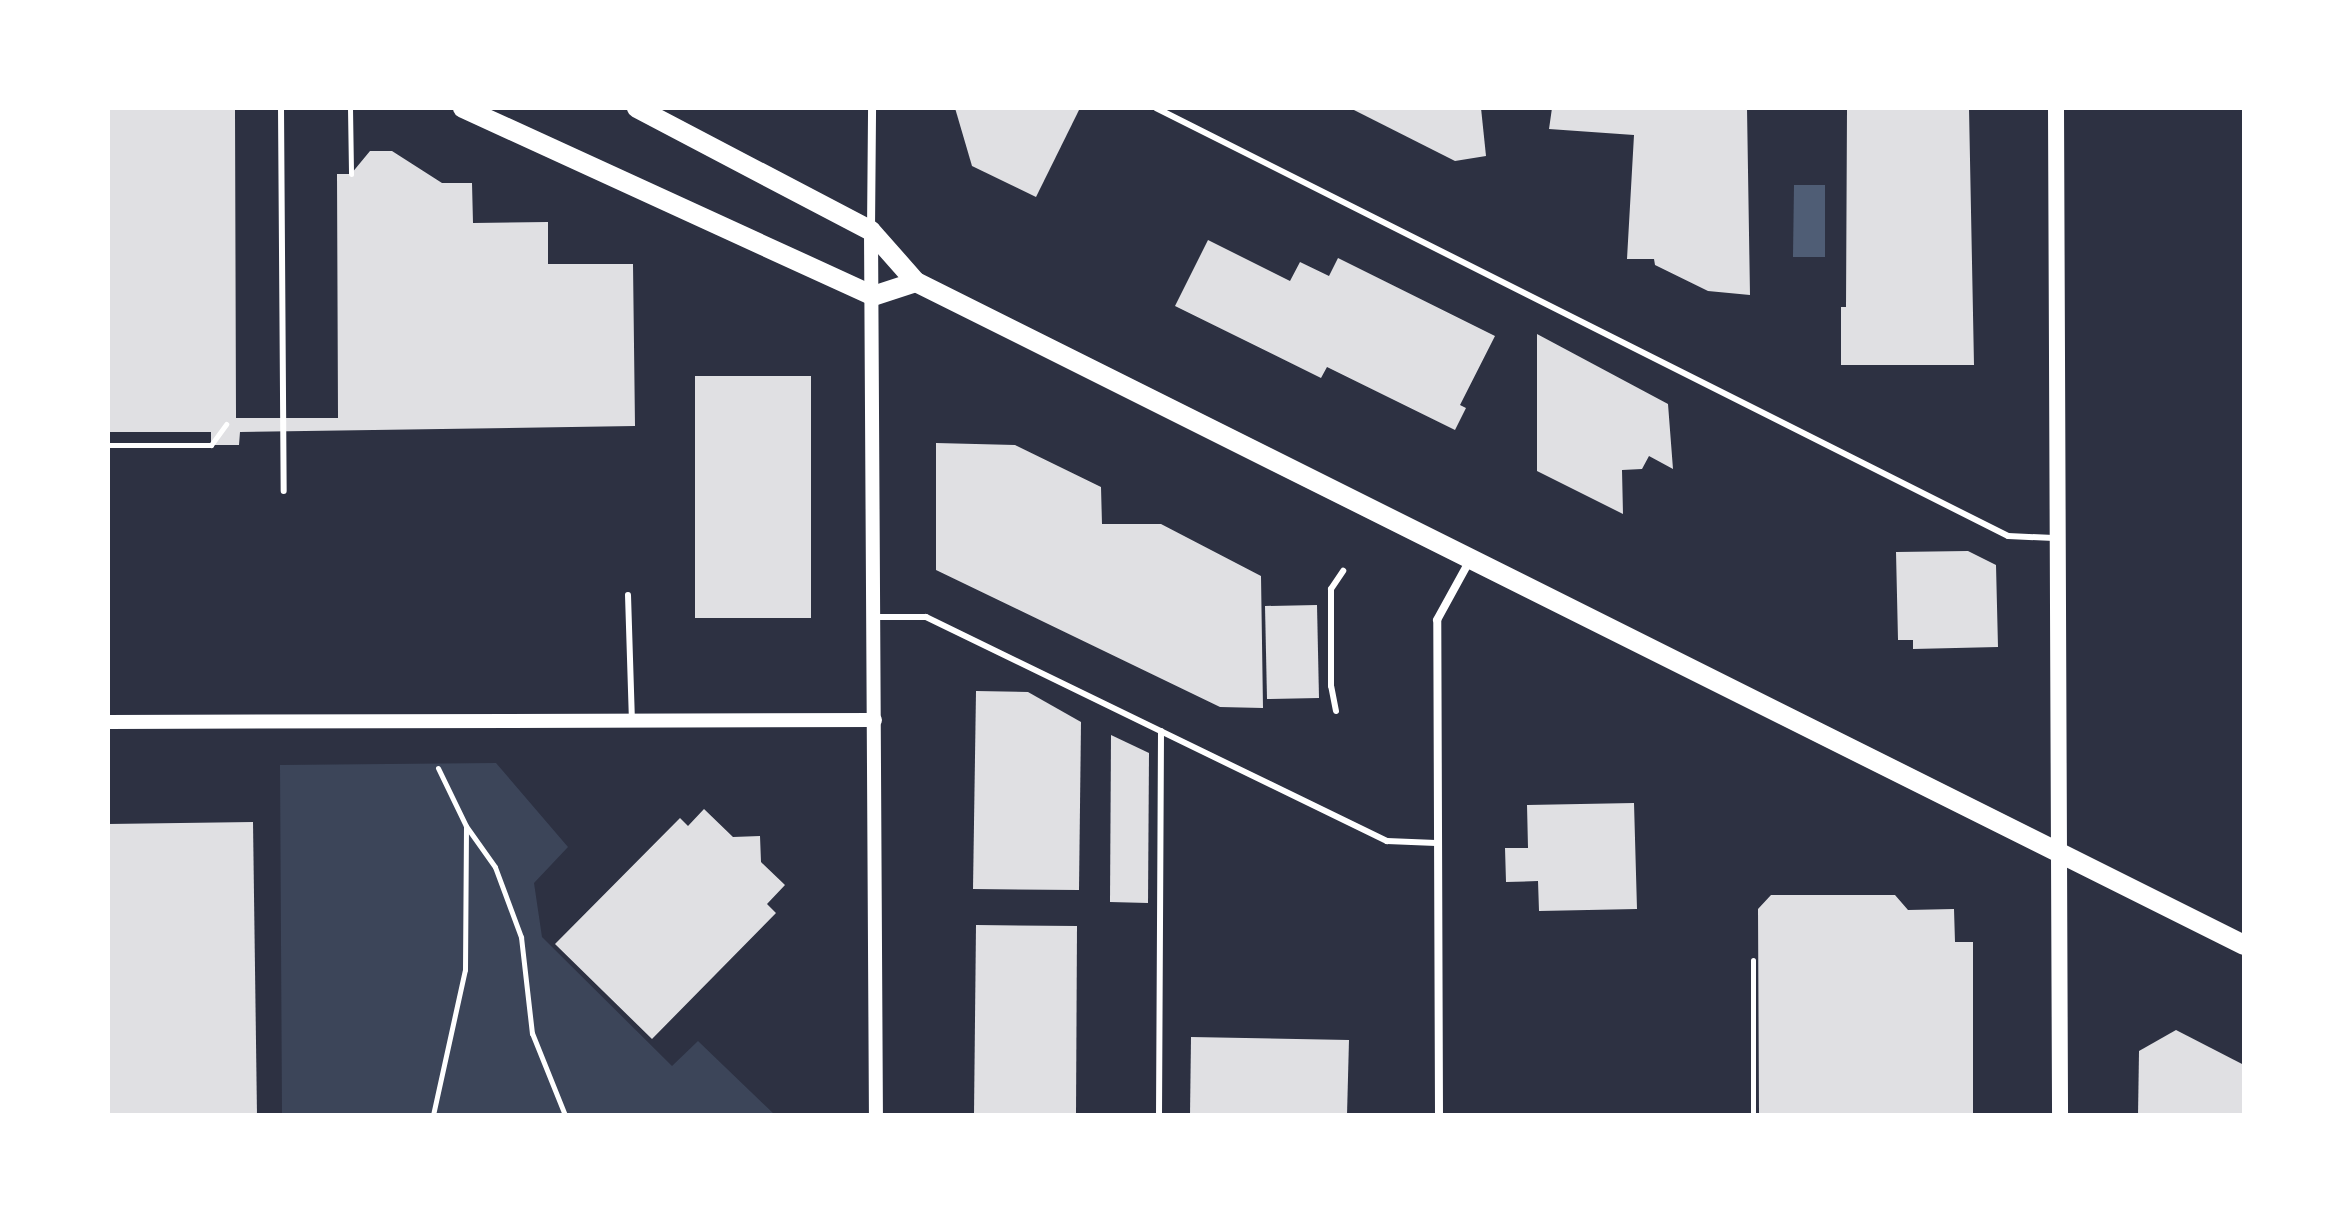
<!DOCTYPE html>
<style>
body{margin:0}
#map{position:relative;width:2352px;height:1223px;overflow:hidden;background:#2d3142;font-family:"Work Sans",sans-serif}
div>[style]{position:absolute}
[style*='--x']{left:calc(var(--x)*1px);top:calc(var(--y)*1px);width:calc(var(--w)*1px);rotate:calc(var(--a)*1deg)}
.green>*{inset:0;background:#3c4559}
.water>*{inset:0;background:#4f5d75}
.building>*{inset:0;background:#e0e0e3}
.path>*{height:5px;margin:-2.5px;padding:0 2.5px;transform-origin:2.5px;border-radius:2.5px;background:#fff}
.service>*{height:6px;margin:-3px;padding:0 3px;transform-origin:3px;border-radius:3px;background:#fff}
.minor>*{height:8px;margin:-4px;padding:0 4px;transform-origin:4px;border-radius:4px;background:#fff}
.tertiary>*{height:14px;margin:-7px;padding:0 7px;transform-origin:7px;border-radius:7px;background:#fff}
.secondary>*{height:16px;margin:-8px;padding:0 8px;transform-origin:8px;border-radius:8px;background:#fff}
.primary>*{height:20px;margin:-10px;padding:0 10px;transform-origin:10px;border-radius:10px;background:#fff}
span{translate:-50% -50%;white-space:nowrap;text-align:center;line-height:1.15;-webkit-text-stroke:8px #fff;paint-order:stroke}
.frame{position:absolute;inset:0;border:110px solid #fff;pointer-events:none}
</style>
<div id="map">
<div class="green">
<i style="clip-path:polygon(496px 763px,568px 847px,534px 883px,542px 937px,672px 1066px,698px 1041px,775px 1115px,282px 1115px,280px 765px)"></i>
</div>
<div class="water">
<i style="clip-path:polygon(1794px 185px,1825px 185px,1825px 257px,1793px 257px)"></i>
</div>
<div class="building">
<i style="clip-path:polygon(108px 108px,235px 108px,236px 418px,338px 418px,337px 174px,351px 174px,370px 151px,392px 151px,442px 183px,472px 183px,473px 223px,548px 222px,548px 264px,633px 264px,635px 426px,240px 432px,239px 445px,211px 445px,211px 432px,108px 432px)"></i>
<i style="clip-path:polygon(955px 108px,1080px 108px,1036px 197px,972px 166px)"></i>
<i style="clip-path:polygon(1350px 108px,1481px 108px,1486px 156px,1455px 161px)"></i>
<i style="clip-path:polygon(1552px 108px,1747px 108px,1750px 295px,1708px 291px,1655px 265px,1654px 259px,1627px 259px,1634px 135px,1549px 129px)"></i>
<i style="clip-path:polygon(1847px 108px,1969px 108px,1974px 365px,1841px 365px,1841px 307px,1846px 307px)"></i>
<i style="clip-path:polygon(1208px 240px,1290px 281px,1300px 262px,1329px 276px,1338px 258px,1495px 336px,1460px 405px,1466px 408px,1455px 430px,1327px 367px,1321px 378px,1175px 306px)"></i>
<i style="clip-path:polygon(1537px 334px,1668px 404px,1673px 469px,1649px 456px,1642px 469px,1622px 470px,1623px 514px,1537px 471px)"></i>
<i style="clip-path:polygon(695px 376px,811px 376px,811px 618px,695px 618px)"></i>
<i style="clip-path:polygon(936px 443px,1015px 445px,1101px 487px,1102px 524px,1161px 524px,1261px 576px,1263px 708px,1220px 707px,936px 570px)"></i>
<i style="clip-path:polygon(1968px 551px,1996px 565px,1998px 647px,1913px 649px,1913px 640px,1898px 640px,1896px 552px)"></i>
<i style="clip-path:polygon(1317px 605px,1319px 698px,1267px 699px,1265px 606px)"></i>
<i style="clip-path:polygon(976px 691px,1028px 692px,1081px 722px,1079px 890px,973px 889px)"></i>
<i style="clip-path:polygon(1111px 735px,1149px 753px,1148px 903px,1110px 902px)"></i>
<i style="clip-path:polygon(1634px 803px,1637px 909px,1539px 911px,1538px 881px,1506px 882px,1505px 848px,1528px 848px,1527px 805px)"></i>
<i style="clip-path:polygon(704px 809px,733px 837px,760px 836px,761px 862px,785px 885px,767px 904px,776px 913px,652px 1039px,555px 944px,680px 818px,688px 826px)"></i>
<i style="clip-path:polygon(253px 822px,257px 1115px,108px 1115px,108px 824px)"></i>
<i style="clip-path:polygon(1771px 895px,1895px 895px,1908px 910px,1954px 909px,1955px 942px,1973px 942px,1973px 1115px,1759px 1115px,1758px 909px)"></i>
<i style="clip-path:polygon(976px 925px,1077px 926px,1076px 1115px,974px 1115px)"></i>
<i style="clip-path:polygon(2176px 1030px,2244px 1065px,2244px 1115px,2138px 1115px,2139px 1051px)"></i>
<i style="clip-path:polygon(1191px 1037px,1349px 1040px,1347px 1115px,1190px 1115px)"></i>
</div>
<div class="path">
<i style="--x:350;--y:108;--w:66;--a:89.1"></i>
<i style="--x:108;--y:445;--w:103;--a:0"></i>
<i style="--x:211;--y:445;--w:26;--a:-54"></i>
<i style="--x:438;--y:768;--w:64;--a:64.2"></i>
<i style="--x:466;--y:826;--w:50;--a:54.7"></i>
<i style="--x:495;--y:867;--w:75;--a:69.6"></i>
<i style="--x:521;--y:937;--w:97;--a:83.5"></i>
<i style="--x:532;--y:1033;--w:88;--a:68.1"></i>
<i style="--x:1753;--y:960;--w:155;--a:90"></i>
<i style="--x:433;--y:1115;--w:148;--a:-77.6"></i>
<i style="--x:465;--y:970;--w:143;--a:-89.6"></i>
</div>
<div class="service">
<i style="--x:281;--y:108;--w:383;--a:89.6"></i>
<i style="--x:1156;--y:108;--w:953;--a:26.67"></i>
<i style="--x:2008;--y:536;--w:46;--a:2.5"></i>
<i style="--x:628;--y:595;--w:126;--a:88.2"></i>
<i style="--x:875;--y:617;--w:51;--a:0"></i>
<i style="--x:926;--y:617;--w:513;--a:25.92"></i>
<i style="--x:1387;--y:841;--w:49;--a:2.3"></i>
<i style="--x:1336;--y:711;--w:25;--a:-101"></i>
<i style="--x:1331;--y:686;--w:97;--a:-90"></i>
<i style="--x:1331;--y:589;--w:22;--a:-56"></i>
<i style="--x:1159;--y:1115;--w:384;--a:-89.7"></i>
</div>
<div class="minor">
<i style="--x:871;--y:230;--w:122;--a:-89.5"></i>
<i style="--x:1439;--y:1115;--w:495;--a:-90.2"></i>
<i style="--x:1437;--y:620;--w:68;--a:-61.2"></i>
</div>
<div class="tertiary">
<i style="--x:871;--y:231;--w:884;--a:89.68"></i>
<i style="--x:108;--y:722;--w:767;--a:-0.15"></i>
</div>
<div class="secondary">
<i style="--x:2056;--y:108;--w:1007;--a:89.77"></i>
</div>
<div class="primary">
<i style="--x:463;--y:108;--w:451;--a:24.6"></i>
<i style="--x:873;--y:296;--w:45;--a:-18"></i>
<i style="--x:637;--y:108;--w:264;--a:27.7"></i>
<i style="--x:871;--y:231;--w:68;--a:48.6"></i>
<i style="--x:916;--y:282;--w:1484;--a:26.53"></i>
</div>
<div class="frame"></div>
</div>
